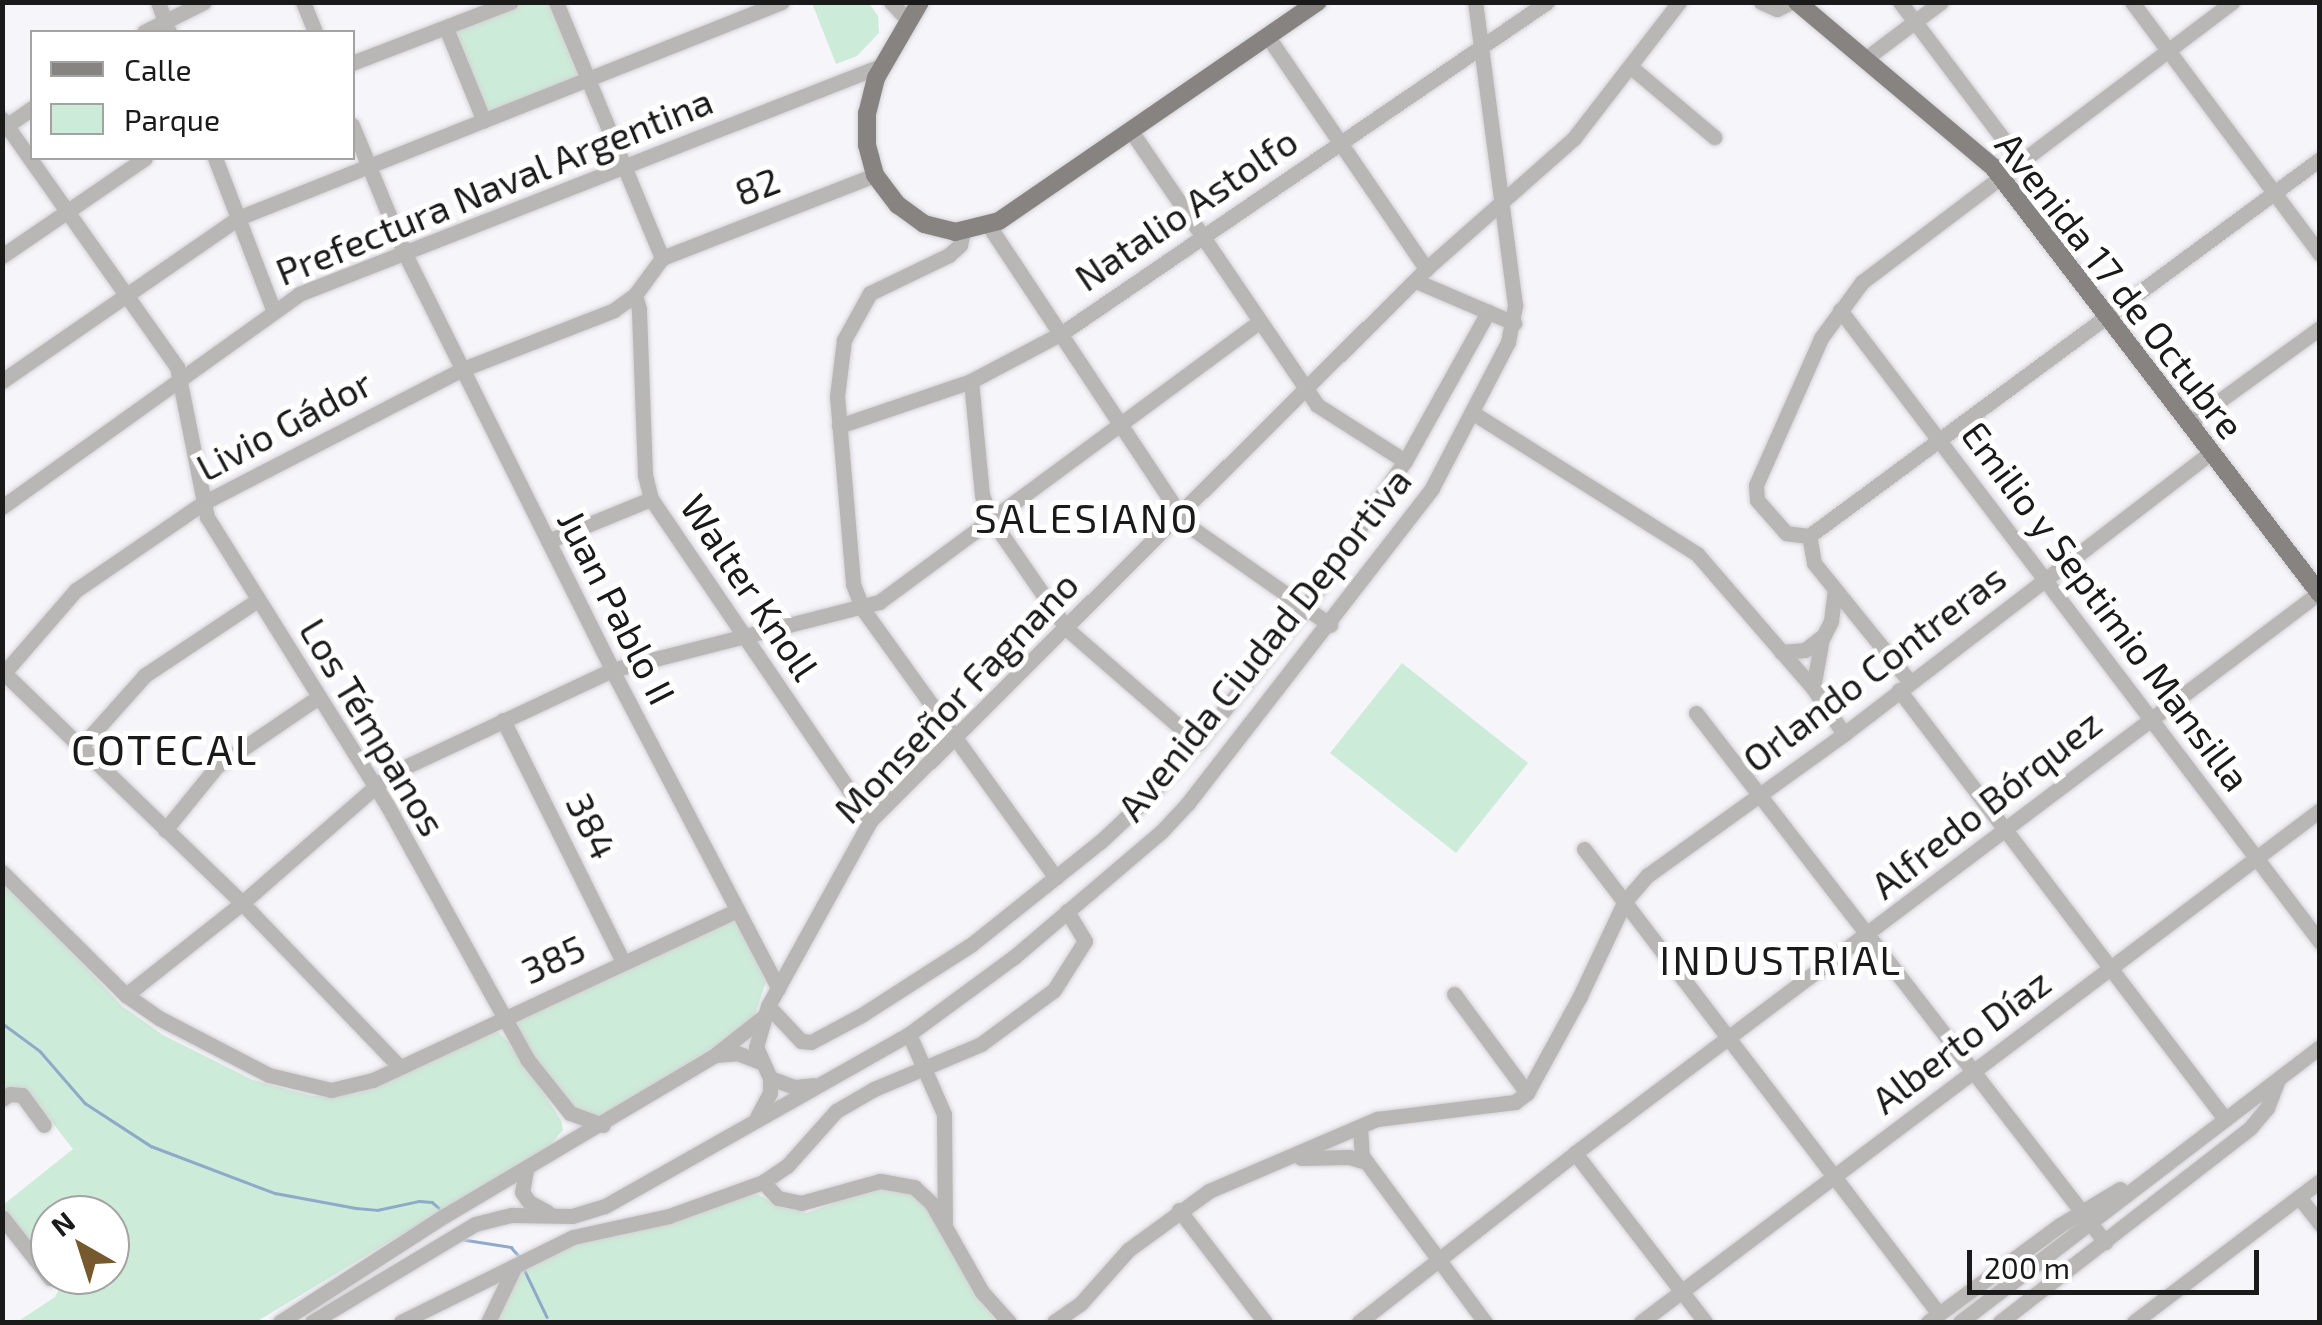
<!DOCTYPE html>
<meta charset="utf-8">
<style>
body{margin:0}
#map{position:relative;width:2322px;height:1325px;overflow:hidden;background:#f6f5fa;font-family:"Exo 2",sans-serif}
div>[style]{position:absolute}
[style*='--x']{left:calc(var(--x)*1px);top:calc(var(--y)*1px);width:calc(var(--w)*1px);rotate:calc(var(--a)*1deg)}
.green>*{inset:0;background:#cdebd9}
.stream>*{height:2.5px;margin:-1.25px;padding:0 1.25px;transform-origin:1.25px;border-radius:1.25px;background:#8eaac8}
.roads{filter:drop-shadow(0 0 2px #d3d2d6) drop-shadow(0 0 2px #d3d2d6)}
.minor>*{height:15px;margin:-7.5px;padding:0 7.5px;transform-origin:7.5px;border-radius:7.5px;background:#b9b7b6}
.major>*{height:18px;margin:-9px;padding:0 9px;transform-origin:9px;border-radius:9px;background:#868381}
span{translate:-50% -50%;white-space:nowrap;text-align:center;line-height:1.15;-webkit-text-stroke:10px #fff;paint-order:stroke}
.street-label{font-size:38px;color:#1a1a1b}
.neighbourhood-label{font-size:40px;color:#1a1a1b;letter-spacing:2.5px}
.quarter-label{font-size:42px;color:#1a1a1b;letter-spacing:2.5px}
.frame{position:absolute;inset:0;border:5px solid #1a1a1b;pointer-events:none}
.legend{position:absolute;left:30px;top:30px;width:325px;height:130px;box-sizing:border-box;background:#fff;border:2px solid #a3a3a4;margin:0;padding:12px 18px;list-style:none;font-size:30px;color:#1a1a1b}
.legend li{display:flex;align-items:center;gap:20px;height:50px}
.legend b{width:50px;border:2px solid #a3a3a4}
.north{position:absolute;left:30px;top:1195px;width:100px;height:100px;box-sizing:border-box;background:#fff;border:2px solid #a3a3a4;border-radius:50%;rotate:321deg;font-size:28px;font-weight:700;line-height:40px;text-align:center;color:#1a1a1b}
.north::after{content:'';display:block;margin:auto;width:35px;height:45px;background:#765a2d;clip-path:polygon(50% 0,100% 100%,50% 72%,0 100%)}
.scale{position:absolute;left:1967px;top:1250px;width:292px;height:45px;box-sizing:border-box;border:5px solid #1a1a1b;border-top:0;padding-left:12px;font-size:30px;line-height:35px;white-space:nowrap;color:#1a1a1b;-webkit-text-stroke:8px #fff;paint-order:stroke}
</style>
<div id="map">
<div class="green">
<i style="clip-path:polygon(525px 3px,551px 3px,579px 79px,486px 114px,451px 30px)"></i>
<i style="clip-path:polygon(812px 3px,869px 3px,878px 16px,879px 33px,857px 56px,836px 64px)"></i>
<i style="clip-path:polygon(1402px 663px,1528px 763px,1456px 853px,1330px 753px)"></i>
<i style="clip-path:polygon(2px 879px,122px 1006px,163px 1035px,253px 1080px,312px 1096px,359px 1093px,486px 1033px,498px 1032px,512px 1045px,561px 1120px,563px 1130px,550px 1145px,256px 1322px,17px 1322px,55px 1297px,59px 1289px,55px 1275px,110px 1275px,110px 1215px,50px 1215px,50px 1268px,3px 1205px,73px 1149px,27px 1091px,3px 1089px)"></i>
<i style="clip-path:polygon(730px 920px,737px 924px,766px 982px,755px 1014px,735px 1034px,600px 1116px,578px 1111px,544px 1075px,513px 1019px)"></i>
<i style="clip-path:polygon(875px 1188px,906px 1190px,923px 1202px,981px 1303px,998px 1322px,495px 1322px,520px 1270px,591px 1238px,755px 1193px,784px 1208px,807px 1213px)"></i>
</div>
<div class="stream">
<i style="--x:2;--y:1023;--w:47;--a:36.4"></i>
<i style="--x:40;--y:1051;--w:69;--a:49.1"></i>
<i style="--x:85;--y:1103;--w:79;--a:33.1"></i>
<i style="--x:151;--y:1146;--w:133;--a:20.8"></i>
<i style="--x:275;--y:1193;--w:82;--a:10.5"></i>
<i style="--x:356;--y:1208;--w:21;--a:5"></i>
<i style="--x:377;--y:1210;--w:43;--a:-12.1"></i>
<i style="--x:419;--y:1201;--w:13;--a:4"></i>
<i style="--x:432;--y:1202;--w:9;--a:41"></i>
<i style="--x:460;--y:1239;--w:52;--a:8.9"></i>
<i style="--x:511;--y:1247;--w:11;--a:49"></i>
<i style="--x:524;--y:1269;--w:53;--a:64.4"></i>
</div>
<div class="roads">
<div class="minor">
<i style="--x:158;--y:2;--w:32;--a:70"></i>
<i style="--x:303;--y:2;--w:32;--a:68"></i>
<i style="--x:556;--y:2;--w:277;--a:67.5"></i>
<i style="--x:891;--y:2;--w:26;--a:47"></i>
<i style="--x:1761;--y:2;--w:17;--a:24"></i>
<i style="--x:1777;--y:9;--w:16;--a:-27"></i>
<i style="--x:1900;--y:2;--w:199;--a:53"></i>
<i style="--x:2132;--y:2;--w:314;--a:53.3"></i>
<i style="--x:446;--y:28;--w:100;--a:67.8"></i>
<i style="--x:144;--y:32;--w:67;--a:-26.6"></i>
<i style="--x:1268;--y:37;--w:281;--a:55.7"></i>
<i style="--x:1865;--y:59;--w:95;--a:-36.9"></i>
<i style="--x:352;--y:63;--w:170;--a:-21"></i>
<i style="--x:1631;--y:67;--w:109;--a:40.1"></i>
<i style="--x:2;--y:119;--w:304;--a:54.8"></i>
<i style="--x:177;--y:367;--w:153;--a:78.7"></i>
<i style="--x:207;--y:517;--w:340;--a:58"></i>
<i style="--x:387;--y:805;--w:290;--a:61.1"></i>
<i style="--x:527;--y:1059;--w:69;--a:51.5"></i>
<i style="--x:570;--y:1113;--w:35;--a:20"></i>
<i style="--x:352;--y:125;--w:137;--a:67.7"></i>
<i style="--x:404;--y:252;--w:467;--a:63.5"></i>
<i style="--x:612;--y:670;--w:359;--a:62.4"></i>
<i style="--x:2;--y:129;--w:37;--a:-35"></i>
<i style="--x:1131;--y:131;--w:331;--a:55.8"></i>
<i style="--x:1317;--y:405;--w:104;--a:32.5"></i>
<i style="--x:215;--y:158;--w:162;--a:69"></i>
<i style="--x:989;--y:226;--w:357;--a:56.5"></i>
<i style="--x:1186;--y:524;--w:176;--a:35"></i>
<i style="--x:963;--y:232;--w:13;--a:103"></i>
<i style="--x:960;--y:245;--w:15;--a:138"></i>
<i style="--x:949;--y:255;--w:88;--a:154.3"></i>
<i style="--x:870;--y:293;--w:54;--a:119"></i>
<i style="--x:844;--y:340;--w:56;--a:97.1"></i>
<i style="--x:837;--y:396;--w:189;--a:85.1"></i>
<i style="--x:853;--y:584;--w:26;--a:69"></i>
<i style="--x:862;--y:608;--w:332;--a:54.3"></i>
<i style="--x:2;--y:256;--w:173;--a:-34.4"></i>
<i style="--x:1416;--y:281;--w:107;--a:23.2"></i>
<i style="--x:1840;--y:310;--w:794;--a:52.78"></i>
<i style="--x:2;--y:381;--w:287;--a:-34.6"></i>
<i style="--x:238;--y:218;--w:585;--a:-21.66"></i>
<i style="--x:971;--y:381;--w:115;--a:84.5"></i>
<i style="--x:982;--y:495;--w:26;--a:69"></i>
<i style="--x:991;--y:519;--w:134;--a:55.4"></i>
<i style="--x:1067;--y:629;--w:174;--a:41"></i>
<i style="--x:1473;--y:413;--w:265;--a:32.2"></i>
<i style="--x:1697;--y:554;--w:177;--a:49.1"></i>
<i style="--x:1813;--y:688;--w:55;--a:56"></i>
<i style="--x:2190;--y:422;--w:160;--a:-35.9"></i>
<i style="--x:839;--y:426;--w:139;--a:-18.8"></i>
<i style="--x:971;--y:381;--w:103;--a:-27.8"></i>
<i style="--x:1062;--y:333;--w:587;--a:-34.31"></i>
<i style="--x:2;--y:507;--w:365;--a:-35.6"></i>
<i style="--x:299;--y:294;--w:627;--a:-21.41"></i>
<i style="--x:1809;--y:536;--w:635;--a:-36.42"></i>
<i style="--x:548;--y:541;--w:111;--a:-22.2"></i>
<i style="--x:1781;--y:652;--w:24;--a:-5"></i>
<i style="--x:1805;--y:650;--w:24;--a:-38"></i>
<i style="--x:1824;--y:635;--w:16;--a:-63"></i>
<i style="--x:1831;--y:621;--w:32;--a:-83"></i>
<i style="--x:2;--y:671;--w:334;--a:44"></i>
<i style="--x:242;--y:903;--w:226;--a:46.1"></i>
<i style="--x:4;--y:673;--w:110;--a:-49.1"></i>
<i style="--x:76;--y:590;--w:154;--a:-34.4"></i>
<i style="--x:203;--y:503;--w:292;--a:-27.3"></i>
<i style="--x:463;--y:369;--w:162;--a:-21.3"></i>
<i style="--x:614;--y:310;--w:26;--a:-36"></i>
<i style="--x:1910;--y:682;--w:153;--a:-128.9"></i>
<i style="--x:1814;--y:563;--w:27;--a:-100"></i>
<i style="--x:1809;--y:536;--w:23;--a:-173"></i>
<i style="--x:1786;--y:533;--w:44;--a:-131.3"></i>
<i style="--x:1757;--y:500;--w:15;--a:-94"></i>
<i style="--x:1756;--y:485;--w:161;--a:-66.1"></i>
<i style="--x:1821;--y:338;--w:69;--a:-53.8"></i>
<i style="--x:1862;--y:282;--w:464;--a:-37.1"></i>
<i style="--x:1813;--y:688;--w:51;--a:-79.8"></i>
<i style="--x:1899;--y:690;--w:539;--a:52.77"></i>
<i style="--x:1696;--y:713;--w:669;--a:52.29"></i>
<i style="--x:503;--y:720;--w:270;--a:63.6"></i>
<i style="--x:80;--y:748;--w:98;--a:-48.3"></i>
<i style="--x:145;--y:675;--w:136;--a:-33.6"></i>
<i style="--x:870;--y:821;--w:389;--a:-124.2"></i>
<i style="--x:651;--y:499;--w:25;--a:-104"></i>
<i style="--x:645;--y:475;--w:166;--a:-92.1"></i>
<i style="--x:639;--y:309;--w:15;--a:-106"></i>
<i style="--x:635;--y:295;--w:46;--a:-53.9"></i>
<i style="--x:662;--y:258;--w:229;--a:-21.3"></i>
<i style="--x:165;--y:830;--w:82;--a:-50.9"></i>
<i style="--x:217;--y:766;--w:121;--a:-34.2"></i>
<i style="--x:1584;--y:849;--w:585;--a:52.64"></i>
<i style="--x:2;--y:872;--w:175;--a:44.8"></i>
<i style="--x:126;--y:995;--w:40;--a:34.9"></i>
<i style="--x:159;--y:1018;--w:124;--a:27.4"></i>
<i style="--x:269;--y:1075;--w:64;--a:13.6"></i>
<i style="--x:331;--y:1090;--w:43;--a:-13.4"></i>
<i style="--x:373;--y:1080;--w:400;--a:-25"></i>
<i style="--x:1454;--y:994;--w:123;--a:53.6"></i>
<i style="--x:126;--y:995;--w:148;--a:-38.4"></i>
<i style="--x:242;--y:903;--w:196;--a:-41.1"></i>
<i style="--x:390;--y:774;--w:245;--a:-25.1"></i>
<i style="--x:612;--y:670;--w:276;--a:-14.3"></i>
<i style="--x:879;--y:602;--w:472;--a:-36.4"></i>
<i style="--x:768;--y:1006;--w:48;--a:46.7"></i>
<i style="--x:801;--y:1041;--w:10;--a:6"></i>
<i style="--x:811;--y:1042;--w:55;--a:-28"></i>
<i style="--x:860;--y:1016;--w:133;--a:-32.7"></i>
<i style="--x:972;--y:944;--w:164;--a:-38.6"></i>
<i style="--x:1100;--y:842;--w:64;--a:-43.1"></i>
<i style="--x:1147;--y:798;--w:75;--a:-47.2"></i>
<i style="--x:1198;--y:743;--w:172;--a:-51.6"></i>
<i style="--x:1305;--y:608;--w:178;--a:-55.8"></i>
<i style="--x:1405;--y:461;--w:171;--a:-60.9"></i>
<i style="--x:909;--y:1034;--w:87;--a:66.4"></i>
<i style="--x:944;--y:1114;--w:109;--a:89.5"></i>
<i style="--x:716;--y:1055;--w:21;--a:-5"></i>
<i style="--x:737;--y:1053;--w:25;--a:21"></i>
<i style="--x:770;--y:1078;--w:27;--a:20"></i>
<i style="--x:795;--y:1087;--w:18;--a:-6"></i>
<i style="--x:2;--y:1099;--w:9;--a:-32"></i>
<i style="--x:10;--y:1094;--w:12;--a:5"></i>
<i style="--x:22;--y:1095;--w:37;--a:54"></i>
<i style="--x:757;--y:1117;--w:27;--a:-62"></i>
<i style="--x:770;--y:1093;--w:15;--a:-90"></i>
<i style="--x:770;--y:1078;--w:34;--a:-114"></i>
<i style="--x:756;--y:1047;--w:43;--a:-73.7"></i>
<i style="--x:768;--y:1006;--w:211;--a:-61.1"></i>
<i style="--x:870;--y:821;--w:783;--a:-44.79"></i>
<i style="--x:1426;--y:269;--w:198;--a:-41.5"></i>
<i style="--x:1574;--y:138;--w:172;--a:-52.3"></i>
<i style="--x:1360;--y:1128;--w:28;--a:86"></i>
<i style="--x:1362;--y:1156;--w:207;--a:53.5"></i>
<i style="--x:1575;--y:1153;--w:213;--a:52.4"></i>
<i style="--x:1301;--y:1158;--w:48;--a:-1.2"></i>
<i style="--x:1349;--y:1157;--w:18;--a:16"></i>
<i style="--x:526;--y:1170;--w:22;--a:100"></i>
<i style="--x:522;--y:1192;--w:12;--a:55"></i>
<i style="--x:529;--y:1202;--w:21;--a:29"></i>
<i style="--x:763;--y:1182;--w:22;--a:47"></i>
<i style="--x:778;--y:1198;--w:24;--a:12"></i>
<i style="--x:801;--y:1203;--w:82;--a:-15.6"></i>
<i style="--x:880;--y:1181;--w:35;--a:10"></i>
<i style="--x:914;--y:1187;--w:25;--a:43"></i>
<i style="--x:932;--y:1204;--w:101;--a:60.4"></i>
<i style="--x:982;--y:1292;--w:40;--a:48"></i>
<i style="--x:2299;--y:1197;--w:34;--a:52"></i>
<i style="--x:1179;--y:1210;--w:141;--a:52.5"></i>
<i style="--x:2;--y:1217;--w:78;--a:51.8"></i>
<i style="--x:280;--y:1322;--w:195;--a:-32.9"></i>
<i style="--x:444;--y:1216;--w:315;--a:-30.7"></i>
<i style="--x:715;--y:1055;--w:60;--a:-38.2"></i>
<i style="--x:312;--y:1322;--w:190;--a:-31"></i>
<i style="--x:475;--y:1224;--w:38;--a:-14"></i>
<i style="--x:512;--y:1215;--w:60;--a:1"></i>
<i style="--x:572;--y:1216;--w:34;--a:-17"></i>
<i style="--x:605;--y:1206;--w:349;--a:-29.5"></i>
<i style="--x:909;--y:1034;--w:130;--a:-36.3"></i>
<i style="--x:1014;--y:957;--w:193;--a:-40.4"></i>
<i style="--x:1161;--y:832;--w:40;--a:-47"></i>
<i style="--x:1188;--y:803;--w:398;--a:-52.2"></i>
<i style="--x:1432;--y:488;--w:165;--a:-62.5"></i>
<i style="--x:1508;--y:342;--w:38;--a:-79"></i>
<i style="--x:1515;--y:305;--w:306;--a:-97.5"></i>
<i style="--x:401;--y:1322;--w:192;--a:-26.3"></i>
<i style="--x:573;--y:1237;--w:98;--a:-12.3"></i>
<i style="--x:669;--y:1216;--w:100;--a:-19.9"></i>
<i style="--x:763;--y:1182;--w:29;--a:-34"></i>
<i style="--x:787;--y:1166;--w:74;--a:-48.3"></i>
<i style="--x:836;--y:1111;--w:44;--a:-30.1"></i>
<i style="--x:874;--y:1089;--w:116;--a:-22.8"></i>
<i style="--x:981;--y:1044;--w:91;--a:-36.5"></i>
<i style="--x:1054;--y:990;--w:58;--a:-57.7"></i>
<i style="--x:1085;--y:941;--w:35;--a:-121"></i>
<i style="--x:488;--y:1322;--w:62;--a:-64.3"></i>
<i style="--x:1054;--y:1322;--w:33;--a:-35"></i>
<i style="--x:1081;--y:1303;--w:71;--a:-48.4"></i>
<i style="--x:1128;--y:1250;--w:100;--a:-36.1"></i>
<i style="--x:1209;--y:1191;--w:183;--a:-23.2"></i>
<i style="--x:1377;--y:1119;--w:139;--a:-7"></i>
<i style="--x:1515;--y:1102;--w:15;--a:-37"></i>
<i style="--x:1527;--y:1093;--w:111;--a:-61.3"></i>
<i style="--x:1580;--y:996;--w:105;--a:-64.7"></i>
<i style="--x:1625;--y:901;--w:35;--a:-49"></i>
<i style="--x:1648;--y:875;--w:241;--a:-35.7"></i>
<i style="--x:1844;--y:734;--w:464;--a:-37.5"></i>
<i style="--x:1359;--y:1322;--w:274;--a:-38"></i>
<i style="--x:1575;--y:1153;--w:933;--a:-36.98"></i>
<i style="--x:1641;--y:1322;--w:850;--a:-37.02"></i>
<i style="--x:1928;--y:1322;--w:164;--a:-36.3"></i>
<i style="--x:2060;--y:1225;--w:70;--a:-31"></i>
<i style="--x:1960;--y:1322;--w:453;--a:-37.4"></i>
<i style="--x:2000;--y:1322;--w:316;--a:-37.8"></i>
<i style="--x:2250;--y:1128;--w:26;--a:-50"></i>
<i style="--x:2267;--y:1108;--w:31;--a:-69"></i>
<i style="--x:2134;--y:1322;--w:233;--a:-37.2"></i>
</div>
<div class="major">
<i style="--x:920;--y:2;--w:88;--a:120.1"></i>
<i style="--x:876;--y:78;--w:36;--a:104"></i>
<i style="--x:867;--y:113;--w:32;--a:90"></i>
<i style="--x:867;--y:145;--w:31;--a:75"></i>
<i style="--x:875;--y:175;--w:38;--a:53"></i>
<i style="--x:898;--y:205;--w:32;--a:36"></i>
<i style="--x:924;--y:224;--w:32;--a:14"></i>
<i style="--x:955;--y:232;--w:45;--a:-14"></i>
<i style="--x:999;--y:221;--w:387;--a:-34.5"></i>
<i style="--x:1797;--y:2;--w:256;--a:40.1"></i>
<i style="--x:1993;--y:167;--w:538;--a:52.55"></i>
</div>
</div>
<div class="street-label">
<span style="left:494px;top:186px;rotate:-22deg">Prefectura Naval Argentina</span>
<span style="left:757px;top:186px;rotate:-21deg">82</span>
<span style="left:1186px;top:209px;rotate:-34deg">Natalio Astolfo</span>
<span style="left:2120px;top:285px;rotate:52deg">Avenida 17 de Octubre</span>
<span style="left:284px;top:425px;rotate:-28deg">Livio Gádor</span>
<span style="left:750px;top:587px;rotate:56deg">Walter Knoll</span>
<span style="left:2106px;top:606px;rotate:53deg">Emilio y Septimio Mansilla</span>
<span style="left:617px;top:607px;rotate:63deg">Juan Pablo II</span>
<span style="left:1264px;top:644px;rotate:-51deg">Avenida Ciudad Deportiva</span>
<span style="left:1874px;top:668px;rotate:-37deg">Orlando Contreras</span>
<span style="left:956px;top:697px;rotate:-46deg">Monseñor Fagnano</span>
<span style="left:373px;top:727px;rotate:59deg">Los Témpanos</span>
<span style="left:1986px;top:804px;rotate:-38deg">Alfredo Bórquez</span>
<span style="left:592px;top:826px;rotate:64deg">384</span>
<span style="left:553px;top:959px;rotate:-25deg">385</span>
<span style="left:1961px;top:1041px;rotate:-37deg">Alberto Díaz</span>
</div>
<div class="neighbourhood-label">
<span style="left:1087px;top:517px">SALESIANO</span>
<span style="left:1781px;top:959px">INDUSTRIAL</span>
</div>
<div class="quarter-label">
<span style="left:165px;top:748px">COTECAL</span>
</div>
<div class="frame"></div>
<ul class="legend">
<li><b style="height:12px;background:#868381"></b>Calle</li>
<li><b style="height:28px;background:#cdebd9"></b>Parque</li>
</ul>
<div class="north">N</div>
<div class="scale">200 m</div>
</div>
